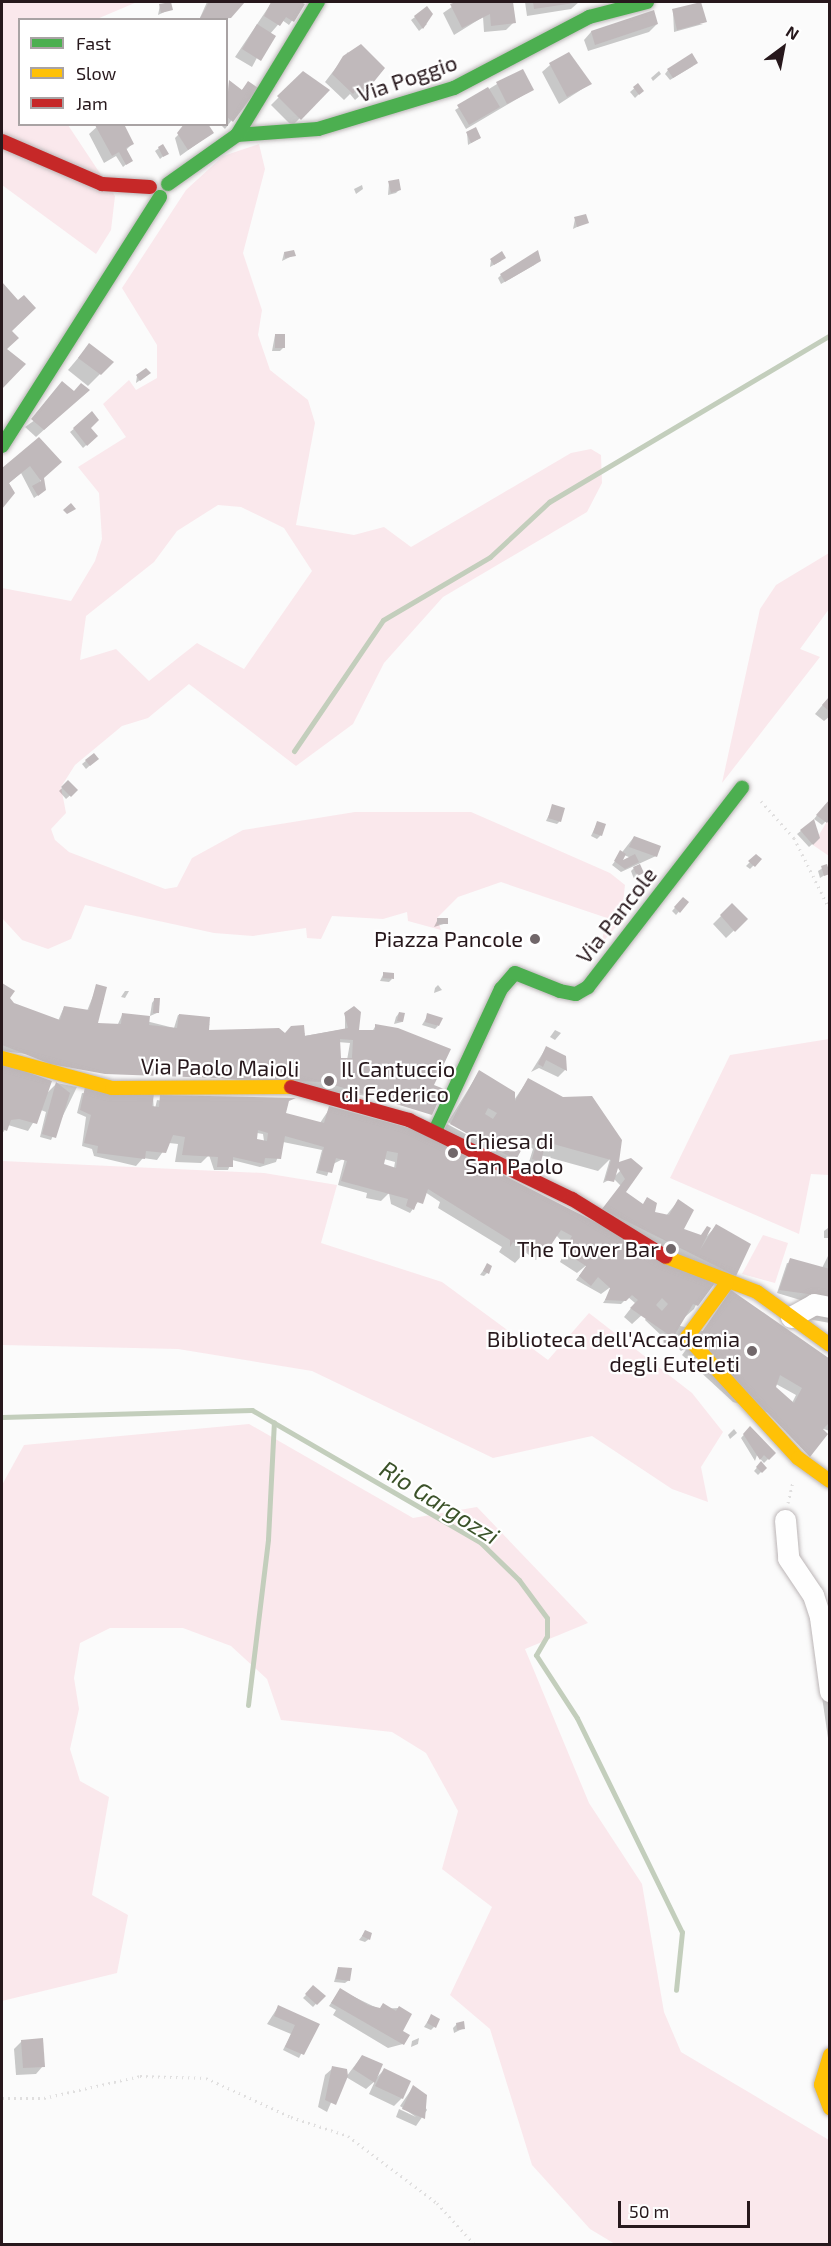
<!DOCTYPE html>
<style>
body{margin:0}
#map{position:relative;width:831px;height:2246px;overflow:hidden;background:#fbfbfb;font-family:"Exo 2",sans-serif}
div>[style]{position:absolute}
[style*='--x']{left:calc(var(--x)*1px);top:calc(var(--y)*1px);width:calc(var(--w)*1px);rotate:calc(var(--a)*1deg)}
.green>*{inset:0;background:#fae8ec}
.shadow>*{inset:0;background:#0003}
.stream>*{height:5px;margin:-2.5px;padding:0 2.5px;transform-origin:2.5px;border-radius:2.5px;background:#c3cebc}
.building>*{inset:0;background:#c0b9bb}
.path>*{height:3px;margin-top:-1.5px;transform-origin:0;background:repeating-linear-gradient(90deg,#e0dfdf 0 1.5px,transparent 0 6px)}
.roads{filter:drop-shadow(0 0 2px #bbb5b6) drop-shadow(0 0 2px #bbb5b6)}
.street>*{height:21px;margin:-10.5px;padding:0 10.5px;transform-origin:10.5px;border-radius:10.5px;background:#fefefe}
.fast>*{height:14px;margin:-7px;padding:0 7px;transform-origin:7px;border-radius:7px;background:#4caf50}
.slow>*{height:14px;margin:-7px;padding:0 7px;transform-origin:7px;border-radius:7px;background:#ffc107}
.jam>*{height:14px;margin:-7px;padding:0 7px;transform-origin:7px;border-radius:7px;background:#c62828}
.dots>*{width:16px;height:16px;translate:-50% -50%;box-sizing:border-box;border:3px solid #fff;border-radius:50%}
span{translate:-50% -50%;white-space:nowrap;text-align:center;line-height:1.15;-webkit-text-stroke:4.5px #fff;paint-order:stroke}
.street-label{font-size:22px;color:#27181c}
.poi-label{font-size:22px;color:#27181c}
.right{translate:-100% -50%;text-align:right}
.left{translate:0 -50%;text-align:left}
.water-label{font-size:24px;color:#3b5229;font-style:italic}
.frame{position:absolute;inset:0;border:3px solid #27181c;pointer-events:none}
.legend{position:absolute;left:18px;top:18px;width:210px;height:108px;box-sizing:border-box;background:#fff;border:2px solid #a9a3a4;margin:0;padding:8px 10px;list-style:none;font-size:18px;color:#27181c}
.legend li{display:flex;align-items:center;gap:12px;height:30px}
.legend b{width:30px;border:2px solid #a9a3a4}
.north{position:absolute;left:753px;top:18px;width:60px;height:60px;-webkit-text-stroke:4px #fff;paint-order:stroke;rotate:32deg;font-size:16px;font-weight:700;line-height:24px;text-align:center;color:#27181c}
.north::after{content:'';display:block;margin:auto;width:21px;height:27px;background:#27181c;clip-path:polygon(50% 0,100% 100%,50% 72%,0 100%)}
.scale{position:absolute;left:618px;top:2201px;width:132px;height:27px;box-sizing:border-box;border:3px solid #27181c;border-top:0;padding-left:8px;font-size:18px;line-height:21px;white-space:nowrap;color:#27181c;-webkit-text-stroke:4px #fff;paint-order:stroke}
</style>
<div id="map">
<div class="green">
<i style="clip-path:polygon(2px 2px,137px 2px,97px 19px,20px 20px,20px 124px,68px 125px,115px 196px,111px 230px,96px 254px,2px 185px)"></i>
<i style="clip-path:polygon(evenodd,259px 144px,265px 169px,243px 253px,262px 310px,258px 335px,270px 370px,308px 400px,315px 423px,296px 525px,354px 535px,384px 527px,411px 547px,571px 453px,591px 449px,601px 455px,602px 483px,587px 512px,443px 597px,384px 663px,353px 724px,296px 766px,189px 684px,148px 718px,122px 726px,75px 765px,61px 787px,66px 813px,51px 829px,55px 840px,69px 852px,165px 889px,177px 887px,192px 858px,243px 830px,355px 812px,471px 812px,610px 873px,625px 885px,621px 921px,601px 944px,607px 918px,501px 882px,458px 897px,437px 918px,441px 930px,408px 921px,407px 912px,383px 919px,332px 916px,321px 939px,307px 938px,306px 928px,253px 936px,214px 933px,85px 905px,71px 939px,48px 949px,22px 940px,2px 918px,2px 588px,71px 601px,95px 561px,102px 539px,99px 493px,78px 467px,126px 437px,103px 404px,129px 380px,136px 390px,157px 378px,157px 345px,122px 288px,186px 190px,223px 156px,259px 144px,218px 505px,241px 507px,284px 528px,312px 571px,244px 669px,197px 643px,149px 681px,116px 649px,80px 660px,86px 616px,154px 562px,177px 531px,218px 505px)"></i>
<i style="clip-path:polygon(829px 553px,829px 609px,800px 649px,820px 657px,722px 783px,760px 609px,776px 585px)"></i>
<i style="clip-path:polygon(829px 818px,829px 856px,813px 845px)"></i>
<i style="clip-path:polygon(829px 1039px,829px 1175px,811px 1174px,799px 1234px,670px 1178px,730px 1055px)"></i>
<i style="clip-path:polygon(2px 1161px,264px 1173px,337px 1185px,321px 1243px,442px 1282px,548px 1360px,589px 1313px,692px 1393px,723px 1432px,701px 1467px,708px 1502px,672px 1489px,592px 1436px,493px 1458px,312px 1371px,178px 1349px,2px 1345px)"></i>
<i style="clip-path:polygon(763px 1235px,788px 1243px,775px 1283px,742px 1274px)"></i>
<i style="clip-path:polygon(249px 1424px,413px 1518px,477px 1507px,588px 1623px,525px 1649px,589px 1803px,642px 1884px,664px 2012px,681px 2052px,829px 2140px,829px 2244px,615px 2244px,590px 2229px,532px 2165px,490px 2029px,450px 1995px,492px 1907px,442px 1869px,458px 1811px,426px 1753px,392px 1732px,281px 1720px,267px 1679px,231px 1646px,183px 1628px,110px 1628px,80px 1643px,74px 1678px,79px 1709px,70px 1749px,80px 1781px,109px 1797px,92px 1895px,128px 1915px,117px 1973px,2px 2001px,2px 1485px,24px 1445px)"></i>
</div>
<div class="shadow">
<i style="clip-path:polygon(207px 2px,242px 2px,226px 20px,199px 20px)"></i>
<i style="clip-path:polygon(272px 2px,303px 5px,289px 25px,282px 20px,270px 34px,252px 67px,235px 57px)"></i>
<i style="clip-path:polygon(459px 2px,512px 2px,514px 22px,506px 30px,484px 32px,483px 17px,454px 35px,443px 13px)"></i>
<i style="clip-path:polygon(525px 2px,579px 2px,571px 9px,527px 16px)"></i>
<i style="clip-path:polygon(160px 5px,171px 9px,158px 15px)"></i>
<i style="clip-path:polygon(673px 11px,698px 24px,703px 24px,674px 32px)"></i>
<i style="clip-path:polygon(415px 17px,427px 24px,419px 31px,411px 20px)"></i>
<i style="clip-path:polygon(657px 24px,649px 32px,588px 51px,584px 40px,591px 32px)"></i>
<i style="clip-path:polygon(348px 52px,363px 93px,355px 100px,350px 94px,344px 100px,325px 82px)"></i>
<i style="clip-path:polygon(550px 65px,590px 84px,559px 104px,542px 72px)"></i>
<i style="clip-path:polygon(693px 66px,670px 80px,665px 74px,668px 70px)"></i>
<i style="clip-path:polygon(659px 71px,661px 74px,653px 81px,651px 78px)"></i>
<i style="clip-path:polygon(303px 73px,328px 90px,292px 126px,271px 105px)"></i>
<i style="clip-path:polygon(229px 82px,241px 91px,248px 83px,256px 88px,225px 129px,220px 124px,226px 124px)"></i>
<i style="clip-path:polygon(497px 84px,532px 90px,466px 129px,455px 110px)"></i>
<i style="clip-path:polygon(638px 85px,639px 94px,635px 98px,630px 92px)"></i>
<i style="clip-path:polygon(122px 124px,133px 143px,125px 151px,131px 160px,123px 167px,116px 156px,104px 163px,89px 134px,100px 124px)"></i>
<i style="clip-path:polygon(189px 124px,212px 133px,180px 156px,175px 138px)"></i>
<i style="clip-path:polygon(467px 133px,480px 138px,468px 145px)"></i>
<i style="clip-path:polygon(159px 148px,167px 153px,160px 159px,155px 151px)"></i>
<i style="clip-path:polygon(389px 183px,399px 190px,396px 193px,388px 195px)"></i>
<i style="clip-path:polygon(362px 185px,363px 189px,356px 194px,354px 189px)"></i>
<i style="clip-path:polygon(575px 219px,587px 222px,573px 229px)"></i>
<i style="clip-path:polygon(284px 253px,294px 255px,282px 261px)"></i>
<i style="clip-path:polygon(491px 260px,501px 261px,490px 267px)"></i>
<i style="clip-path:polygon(536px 264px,501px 284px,498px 278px,501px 275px)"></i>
<i style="clip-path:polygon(2px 284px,18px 302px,6px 350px,23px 364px,2px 385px)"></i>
<i style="clip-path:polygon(275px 335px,284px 347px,280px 351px,272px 351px)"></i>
<i style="clip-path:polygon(89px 345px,112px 362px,88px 386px,68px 370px)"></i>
<i style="clip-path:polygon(137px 376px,146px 376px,136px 383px)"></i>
<i style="clip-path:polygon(88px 390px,36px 437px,25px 427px,73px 393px)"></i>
<i style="clip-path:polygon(92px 414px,89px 428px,96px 436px,83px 448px,70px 432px)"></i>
<i style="clip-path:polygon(38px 439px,41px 493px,34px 498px,21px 473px,8px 484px,2px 504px,2px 470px)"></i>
<i style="clip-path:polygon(830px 696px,830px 716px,824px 721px,815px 714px)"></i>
<i style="clip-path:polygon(93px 755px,97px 759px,86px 769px,82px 764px)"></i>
<i style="clip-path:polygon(68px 782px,76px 790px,66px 799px,59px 791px)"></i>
<i style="clip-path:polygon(826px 804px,830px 817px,822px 825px,814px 819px)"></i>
<i style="clip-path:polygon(553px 806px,560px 821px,557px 824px,546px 821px)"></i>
<i style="clip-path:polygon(813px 821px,819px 838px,809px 847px,797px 834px)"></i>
<i style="clip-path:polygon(597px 823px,601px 835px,597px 839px,591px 836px)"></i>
<i style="clip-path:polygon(evenodd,634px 837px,656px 856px,621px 872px,612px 865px,634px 837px,624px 855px,631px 858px,619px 863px,624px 855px)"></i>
<i style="clip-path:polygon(756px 856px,760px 859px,750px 869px,746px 866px)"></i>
<i style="clip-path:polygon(826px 866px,828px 873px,820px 878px,818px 871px)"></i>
<i style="clip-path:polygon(634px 868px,642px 873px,634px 879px,631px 871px)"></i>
<i style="clip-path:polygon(683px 899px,687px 902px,676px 915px,672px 911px)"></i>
<i style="clip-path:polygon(732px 905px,746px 919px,726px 938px,713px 924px)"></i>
<i style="clip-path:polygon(438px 919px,447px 923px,434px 927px)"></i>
<i style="clip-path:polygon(384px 973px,392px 979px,389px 982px,380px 981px)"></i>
<i style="clip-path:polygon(evenodd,2px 985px,13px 991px,8px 1002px,58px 1021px,64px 1007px,87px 1011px,97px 986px,98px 1024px,118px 1024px,122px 1015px,174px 1028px,178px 1015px,208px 1019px,203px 1030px,304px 1036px,345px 1029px,345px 1012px,355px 1009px,358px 1031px,372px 1032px,376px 1025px,432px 1084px,367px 1096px,2px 1051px,2px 985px,337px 1042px,350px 1043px,347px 1060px,339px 1059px,337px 1042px,2px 985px,403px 1073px,411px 1077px,409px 1081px,402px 1079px,403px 1073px)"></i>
<i style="clip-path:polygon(438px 985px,442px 990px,434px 993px,435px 988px)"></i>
<i style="clip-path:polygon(129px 991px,125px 998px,121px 997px,125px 991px)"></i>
<i style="clip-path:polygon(155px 999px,157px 1013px,150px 1016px,152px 1003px)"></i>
<i style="clip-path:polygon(399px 1013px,402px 1022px,394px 1024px,396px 1017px)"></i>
<i style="clip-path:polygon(428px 1015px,438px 1026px,435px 1029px,422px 1025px)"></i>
<i style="clip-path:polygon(555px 1030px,561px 1033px,555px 1040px,550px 1037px)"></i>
<i style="clip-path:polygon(546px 1048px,564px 1057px,565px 1070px,558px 1077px,539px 1068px,531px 1072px)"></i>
<i style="clip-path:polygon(2px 1065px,46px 1094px,57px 1083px,77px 1087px,51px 1140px,40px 1137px,46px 1112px,41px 1110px,28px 1131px,8px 1125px,2px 1134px)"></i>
<i style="clip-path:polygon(479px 1072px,513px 1093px,507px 1100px,512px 1103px,528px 1080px,562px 1098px,592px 1097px,621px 1141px,613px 1178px,631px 1160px,641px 1169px,624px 1192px,633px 1199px,630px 1203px,643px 1205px,648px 1199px,655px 1204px,651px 1211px,665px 1217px,678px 1201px,692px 1210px,680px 1234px,700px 1237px,707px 1228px,707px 1236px,716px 1226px,749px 1245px,735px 1275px,727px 1283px,669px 1263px,595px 1218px,621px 1186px,613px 1178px,603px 1183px,610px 1159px,598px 1171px,540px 1155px,536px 1164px,529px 1162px,533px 1149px,524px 1142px,507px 1167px,488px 1149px,483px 1153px,443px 1132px,447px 1124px,490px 1147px,448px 1122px)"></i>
<i style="clip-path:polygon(evenodd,82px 1093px,153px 1096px,154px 1113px,157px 1100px,320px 1123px,330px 1108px,707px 1282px,694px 1309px,676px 1325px,830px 1361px,830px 1431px,733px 1402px,682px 1355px,688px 1347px,681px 1351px,671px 1341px,664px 1349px,661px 1345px,666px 1340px,645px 1320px,654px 1304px,632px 1324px,624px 1317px,635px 1303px,628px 1297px,621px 1304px,603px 1303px,616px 1283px,601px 1294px,576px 1280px,589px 1263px,577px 1273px,560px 1262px,567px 1247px,556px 1235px,536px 1260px,525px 1252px,515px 1263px,499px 1252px,502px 1247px,438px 1208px,440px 1202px,425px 1192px,410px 1213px,391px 1204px,389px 1193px,381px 1201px,366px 1198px,367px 1193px,338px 1185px,345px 1158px,331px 1165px,327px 1176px,316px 1173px,322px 1150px,283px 1142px,276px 1162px,260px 1167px,232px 1160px,228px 1170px,214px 1170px,209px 1155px,201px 1163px,175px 1162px,178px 1144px,169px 1143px,157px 1160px,143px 1158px,136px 1166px,94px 1156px,92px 1149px,82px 1146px,86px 1117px,77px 1113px,82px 1093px,257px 1133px,263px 1134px,264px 1141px,256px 1141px,257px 1133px,82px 1093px,384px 1159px,395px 1162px,394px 1168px,382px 1165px,384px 1159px,82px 1093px,776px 1384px,796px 1395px,792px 1403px,774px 1387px,776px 1384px)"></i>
<i style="clip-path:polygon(828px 1228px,830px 1238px,824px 1238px,824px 1231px)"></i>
<i style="clip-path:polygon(830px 1252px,830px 1323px,802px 1318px,807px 1302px,777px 1293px,787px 1263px,822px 1268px)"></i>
<i style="clip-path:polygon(487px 1265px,487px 1273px,484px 1276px,480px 1275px)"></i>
<i style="clip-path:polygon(750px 1428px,774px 1453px,764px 1463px,757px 1455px,755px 1461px,741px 1438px)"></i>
<i style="clip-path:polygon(734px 1429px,737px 1433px,730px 1439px,728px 1435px)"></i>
<i style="clip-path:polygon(761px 1463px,765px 1468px,758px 1475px,754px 1471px)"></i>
<i style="clip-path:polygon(830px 1657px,830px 1752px,818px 1669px)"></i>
<i style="clip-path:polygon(365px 1932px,369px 1939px,365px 1942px,359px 1940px)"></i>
<i style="clip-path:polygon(338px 1968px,349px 1980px,345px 1983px,334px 1982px)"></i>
<i style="clip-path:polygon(313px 1988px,323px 1996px,313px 2007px,303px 1998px)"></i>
<i style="clip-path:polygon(340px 1990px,379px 2009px,399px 2008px,403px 2044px,388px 2048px,333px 2015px,336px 2010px,329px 2006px)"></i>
<i style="clip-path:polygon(278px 2007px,312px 2033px,299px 2058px,283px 2050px,291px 2034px,267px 2024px)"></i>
<i style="clip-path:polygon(431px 2016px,434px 2027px,431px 2030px,424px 2027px)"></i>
<i style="clip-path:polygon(457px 2024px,464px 2028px,454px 2033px,453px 2028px)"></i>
<i style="clip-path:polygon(419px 2038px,418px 2044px,411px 2047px,412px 2041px)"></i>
<i style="clip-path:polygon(22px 2041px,43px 2066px,36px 2074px,16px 2075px,14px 2049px)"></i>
<i style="clip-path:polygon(362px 2056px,375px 2079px,384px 2070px,402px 2098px,394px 2106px,369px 2094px,375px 2081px,366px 2089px,346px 2077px)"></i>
<i style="clip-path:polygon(333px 2068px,345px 2070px,327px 2112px,318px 2107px,325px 2075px)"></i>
<i style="clip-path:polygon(413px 2087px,427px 2110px,416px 2126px,396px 2117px,399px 2109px,416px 2117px,400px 2106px)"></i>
</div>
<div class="stream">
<i style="--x:294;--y:751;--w:158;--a:-55.8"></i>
<i style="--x:383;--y:620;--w:124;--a:-30.5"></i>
<i style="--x:490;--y:557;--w:81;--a:-43"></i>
<i style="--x:549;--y:502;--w:327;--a:-30.7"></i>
<i style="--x:2;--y:1417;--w:250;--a:-1.6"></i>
<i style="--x:252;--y:1410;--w:265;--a:30.1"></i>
<i style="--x:481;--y:1543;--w:53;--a:44.2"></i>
<i style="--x:519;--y:1580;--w:47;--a:53.6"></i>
<i style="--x:547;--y:1618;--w:18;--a:90"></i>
<i style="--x:547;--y:1636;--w:22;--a:120"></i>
<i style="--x:536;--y:1655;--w:75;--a:56.9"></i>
<i style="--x:577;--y:1718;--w:238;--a:63.9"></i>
<i style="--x:682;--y:1932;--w:58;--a:95.9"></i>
<i style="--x:248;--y:1705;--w:167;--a:-83.1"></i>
<i style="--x:268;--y:1539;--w:117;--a:-87.1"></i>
</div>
<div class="building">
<i style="clip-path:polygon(171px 2px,173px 10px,161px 13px,159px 4px)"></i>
<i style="clip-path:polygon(209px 2px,245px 2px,231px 18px,199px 20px)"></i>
<i style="clip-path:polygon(271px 2px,301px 2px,305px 4px,294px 22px,286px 17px,280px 26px,264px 16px)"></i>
<i style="clip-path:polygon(456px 2px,513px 2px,516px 23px,491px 26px,490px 14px,462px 28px,450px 4px)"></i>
<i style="clip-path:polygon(533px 2px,574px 2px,574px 3px,534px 9px)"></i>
<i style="clip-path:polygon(701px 2px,707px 22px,677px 30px,672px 9px)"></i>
<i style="clip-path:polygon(427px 6px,433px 14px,423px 29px,414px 16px)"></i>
<i style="clip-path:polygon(654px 10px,658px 24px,595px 45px,591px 31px)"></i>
<i style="clip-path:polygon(257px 24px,276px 36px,261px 61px,242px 49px)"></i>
<i style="clip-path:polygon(361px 44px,385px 68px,364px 94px,358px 88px,353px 94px,332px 74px,343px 56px)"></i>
<i style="clip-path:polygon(569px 52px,592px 84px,567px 97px,549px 63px)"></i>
<i style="clip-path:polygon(692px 53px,698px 63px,673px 78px,667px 69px)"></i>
<i style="clip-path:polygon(523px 69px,534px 90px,507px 104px,496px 82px)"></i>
<i style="clip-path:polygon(303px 71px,330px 90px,301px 120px,277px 96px)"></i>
<i style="clip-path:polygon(229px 80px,242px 90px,248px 81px,258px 88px,233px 122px,226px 116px)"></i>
<i style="clip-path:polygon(638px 83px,644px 91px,639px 95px,633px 87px)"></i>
<i style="clip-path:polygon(488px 87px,500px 107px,469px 125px,457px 105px)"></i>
<i style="clip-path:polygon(124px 124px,134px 144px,126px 148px,133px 161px,126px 165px,119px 152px,112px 156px,95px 125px)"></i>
<i style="clip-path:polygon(184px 124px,208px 124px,214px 133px,188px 150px,177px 133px)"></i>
<i style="clip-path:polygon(476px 127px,481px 138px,471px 143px,466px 132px)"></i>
<i style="clip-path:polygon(163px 144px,169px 154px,163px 157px,158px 147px)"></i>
<i style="clip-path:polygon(399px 179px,401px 190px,391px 193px,388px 181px)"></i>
<i style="clip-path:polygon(586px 214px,589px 223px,577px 227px,574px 217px)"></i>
<i style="clip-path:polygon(294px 250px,296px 256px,285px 258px,284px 252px)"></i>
<i style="clip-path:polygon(538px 250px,541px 261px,505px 282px,500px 274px)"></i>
<i style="clip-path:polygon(502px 251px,506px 258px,494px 265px,490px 259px)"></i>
<i style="clip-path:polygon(2px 282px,18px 300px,24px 295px,36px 308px,12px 331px,19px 338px,7px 349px,26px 364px,2px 389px)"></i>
<i style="clip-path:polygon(275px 334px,285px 334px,285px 348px,275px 348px)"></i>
<i style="clip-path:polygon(89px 343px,114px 362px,101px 375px,78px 358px)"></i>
<i style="clip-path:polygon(146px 368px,151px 373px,140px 381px,136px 375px)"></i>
<i style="clip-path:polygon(62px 381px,74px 391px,81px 383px,90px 390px,44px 430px,31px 419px)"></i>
<i style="clip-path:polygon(92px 411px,99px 420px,91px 428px,98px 436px,87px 446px,73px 428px)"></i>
<i style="clip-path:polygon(39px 437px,62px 462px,44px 478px,46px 490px,38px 496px,32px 486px,41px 481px,30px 466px,9px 483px,15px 493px,2px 509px,2px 468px)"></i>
<i style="clip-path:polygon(71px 503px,76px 509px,67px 514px,63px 510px)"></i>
<i style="clip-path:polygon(830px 696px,830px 712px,822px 705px)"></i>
<i style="clip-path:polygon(94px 753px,99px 759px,90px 766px,85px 760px)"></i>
<i style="clip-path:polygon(68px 780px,78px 790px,71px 797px,61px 787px)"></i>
<i style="clip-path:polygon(830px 799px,830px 819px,827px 823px,816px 815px)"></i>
<i style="clip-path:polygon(552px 804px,565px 808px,561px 822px,548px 818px)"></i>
<i style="clip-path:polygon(814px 819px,820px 838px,813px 845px,800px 830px)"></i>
<i style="clip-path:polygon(597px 821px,606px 824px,602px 836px,593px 833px)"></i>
<i style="clip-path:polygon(634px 836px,661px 846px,657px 857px,629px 847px)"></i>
<i style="clip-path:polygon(620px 850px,626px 854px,623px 860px,635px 854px,639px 862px,625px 869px,614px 861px)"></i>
<i style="clip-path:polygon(756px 854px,762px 859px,755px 867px,748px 861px)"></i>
<i style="clip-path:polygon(640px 864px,644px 873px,637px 876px,633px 867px)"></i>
<i style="clip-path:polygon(827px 864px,830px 874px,824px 876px,821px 866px)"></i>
<i style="clip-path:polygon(683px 897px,689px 902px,680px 913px,674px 907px)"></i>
<i style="clip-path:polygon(732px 903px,748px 919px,735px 932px,720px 915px)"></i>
<i style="clip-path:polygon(437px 918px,448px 918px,448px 924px,437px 924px)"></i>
<i style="clip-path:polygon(383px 972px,394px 973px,394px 979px,383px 978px)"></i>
<i style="clip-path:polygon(evenodd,2px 983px,15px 991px,10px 998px,14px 1003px,60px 1020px,64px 1006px,89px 1010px,96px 984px,107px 987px,98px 1023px,121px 1024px,122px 1013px,150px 1016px,149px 1025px,177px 1028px,179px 1014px,210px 1017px,209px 1030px,279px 1028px,285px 1033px,291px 1026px,304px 1025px,305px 1036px,348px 1028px,344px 1013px,354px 1006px,361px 1012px,359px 1030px,375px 1030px,375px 1024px,398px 1028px,451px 1049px,434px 1085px,444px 1089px,432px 1115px,324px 1082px,105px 1074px,50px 1064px,2px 1045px,2px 983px,340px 1039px,353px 1040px,352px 1058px,341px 1058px,340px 1039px,2px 983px,409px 1065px,416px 1068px,410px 1080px,404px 1078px,409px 1065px)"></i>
<i style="clip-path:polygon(154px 998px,160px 998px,159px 1013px,153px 1013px)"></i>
<i style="clip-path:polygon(399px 1012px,405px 1013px,403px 1022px,397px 1021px)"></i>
<i style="clip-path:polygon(427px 1013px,443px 1018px,439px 1026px,425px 1022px)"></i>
<i style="clip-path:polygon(546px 1046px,566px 1056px,567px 1071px,546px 1060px,543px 1067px,538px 1064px)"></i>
<i style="clip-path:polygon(2px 1063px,52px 1081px,37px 1124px,19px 1119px,11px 1120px,7px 1131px,2px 1129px)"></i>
<i style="clip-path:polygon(evenodd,479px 1070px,515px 1092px,515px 1101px,528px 1078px,563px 1097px,592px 1096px,622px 1140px,619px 1162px,631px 1158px,643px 1168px,626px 1192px,643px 1204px,647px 1197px,657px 1203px,655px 1212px,669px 1215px,678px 1199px,694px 1210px,684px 1229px,701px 1235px,707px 1226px,711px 1228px,700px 1250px,716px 1224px,751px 1244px,736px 1276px,602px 1209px,625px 1179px,618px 1168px,614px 1182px,605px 1180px,611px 1160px,546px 1142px,541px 1162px,532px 1159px,536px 1145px,525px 1143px,516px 1160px,450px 1124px,479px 1070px,488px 1108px,497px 1113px,493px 1119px,485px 1114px,488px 1108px)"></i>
<i style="clip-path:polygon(56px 1082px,70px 1093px,56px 1138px,42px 1134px)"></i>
<i style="clip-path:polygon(evenodd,85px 1087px,154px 1094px,152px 1106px,159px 1107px,160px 1095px,296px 1098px,289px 1101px,286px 1113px,324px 1123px,329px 1106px,413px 1129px,715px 1283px,698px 1306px,693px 1304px,668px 1346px,663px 1341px,669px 1335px,630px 1308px,638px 1300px,632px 1295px,626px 1301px,605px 1300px,610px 1288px,598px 1277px,591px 1286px,579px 1276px,586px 1266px,563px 1251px,572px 1236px,561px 1230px,545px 1254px,533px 1245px,528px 1252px,513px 1242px,510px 1247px,510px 1240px,428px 1189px,423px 1204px,417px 1202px,414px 1210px,406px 1206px,408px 1199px,341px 1181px,347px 1161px,336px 1158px,332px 1173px,318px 1170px,324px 1147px,285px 1136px,281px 1159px,265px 1158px,264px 1164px,233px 1157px,233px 1167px,217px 1167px,218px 1157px,182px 1155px,185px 1137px,173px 1135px,166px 1153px,146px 1151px,145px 1159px,97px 1153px,98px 1146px,84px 1143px,91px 1115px,80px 1110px,85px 1087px,258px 1130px,268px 1133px,267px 1141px,257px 1139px,258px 1130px,85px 1087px,387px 1151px,398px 1153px,396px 1168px,384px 1164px,387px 1151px,85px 1087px,662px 1298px,668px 1304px,662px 1311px,656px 1305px,662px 1298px)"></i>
<i style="clip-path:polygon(790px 1258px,830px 1269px,830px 1297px,779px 1290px)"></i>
<i style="clip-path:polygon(487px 1263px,492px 1266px,489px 1274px,483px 1271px)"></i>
<i style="clip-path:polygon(evenodd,731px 1290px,830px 1359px,830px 1422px,823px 1429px,828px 1434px,810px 1457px,697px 1339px,731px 1290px,780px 1375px,802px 1388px,794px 1403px,776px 1387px,780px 1375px)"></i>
<i style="clip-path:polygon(750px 1426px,776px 1453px,769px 1460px,764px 1455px,760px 1460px,743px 1434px)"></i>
<i style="clip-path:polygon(761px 1461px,767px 1468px,762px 1473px,756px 1467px)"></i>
<i style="clip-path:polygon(365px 1930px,372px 1933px,370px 1940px,362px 1936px)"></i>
<i style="clip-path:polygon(338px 1967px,352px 1968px,350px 1981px,336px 1979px)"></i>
<i style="clip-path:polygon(313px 1985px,326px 1996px,317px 2005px,305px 1994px)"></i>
<i style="clip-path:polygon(340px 1988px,368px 2005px,380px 2008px,383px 2003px,396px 2011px,399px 2006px,412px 2014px,403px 2031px,410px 2035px,404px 2045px,331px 2003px)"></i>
<i style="clip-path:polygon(278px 2005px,320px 2024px,304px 2055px,285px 2047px,295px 2025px,274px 2016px)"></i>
<i style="clip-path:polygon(431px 2014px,440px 2019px,436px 2028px,427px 2023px)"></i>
<i style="clip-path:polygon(464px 2021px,465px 2029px,457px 2030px,456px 2023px)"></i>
<i style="clip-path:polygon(43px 2038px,45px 2067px,23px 2068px,21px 2040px)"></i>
<i style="clip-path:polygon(362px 2055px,383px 2064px,375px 2083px,353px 2069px)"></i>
<i style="clip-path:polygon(332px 2066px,347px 2069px,348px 2076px,336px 2105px,325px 2100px)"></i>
<i style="clip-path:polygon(384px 2068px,411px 2081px,403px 2099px,375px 2086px)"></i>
<i style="clip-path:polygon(413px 2085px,427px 2095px,425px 2119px,402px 2109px)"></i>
</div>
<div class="path">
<i style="--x:761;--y:801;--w:50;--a:48.3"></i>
<i style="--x:794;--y:838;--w:80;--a:63.4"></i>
<i style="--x:788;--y:1503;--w:23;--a:-77"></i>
<i style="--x:2;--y:2098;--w:42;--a:0"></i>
<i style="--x:44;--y:2098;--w:98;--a:-12.9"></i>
<i style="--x:140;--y:2076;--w:66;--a:1.7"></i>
<i style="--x:206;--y:2078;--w:94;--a:24.6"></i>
<i style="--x:291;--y:2117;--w:60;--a:18.4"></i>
<i style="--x:348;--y:2136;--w:111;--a:37"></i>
<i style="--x:437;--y:2203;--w:55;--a:47.9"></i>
</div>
<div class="roads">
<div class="street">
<i style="--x:791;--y:1317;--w:26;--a:-29"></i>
<i style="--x:814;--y:1304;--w:16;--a:11"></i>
<i style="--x:785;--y:1520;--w:38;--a:85"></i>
<i style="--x:788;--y:1558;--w:45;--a:56"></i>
<i style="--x:813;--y:1595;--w:23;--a:72"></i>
<i style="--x:820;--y:1617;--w:75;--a:82.3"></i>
</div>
<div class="fast">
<i style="--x:237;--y:135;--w:81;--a:-4.2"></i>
<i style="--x:318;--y:129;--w:142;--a:-16.8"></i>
<i style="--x:454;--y:88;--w:153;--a:-27.7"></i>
<i style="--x:589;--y:17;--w:60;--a:-14.5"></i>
<i style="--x:168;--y:184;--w:85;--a:-35.4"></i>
<i style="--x:237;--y:135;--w:156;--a:-58.7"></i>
<i style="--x:2;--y:446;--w:295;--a:-57.6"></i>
<i style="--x:435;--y:1131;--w:157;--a:-65.1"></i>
<i style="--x:501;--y:989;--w:21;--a:-49"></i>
<i style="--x:515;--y:973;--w:48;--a:21.8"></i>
<i style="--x:560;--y:991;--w:16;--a:11"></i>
<i style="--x:576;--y:994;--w:14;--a:-30"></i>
<i style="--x:588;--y:987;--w:252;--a:-52.3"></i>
</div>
<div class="slow">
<i style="--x:2;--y:1058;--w:114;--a:15.3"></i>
<i style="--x:112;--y:1088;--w:179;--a:-0.3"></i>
<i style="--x:666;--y:1257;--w:97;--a:21"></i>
<i style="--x:757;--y:1292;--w:90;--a:36"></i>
<i style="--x:727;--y:1283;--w:67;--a:126.5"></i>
<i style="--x:687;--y:1337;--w:164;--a:47.5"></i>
<i style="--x:798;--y:1458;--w:39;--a:36"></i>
<i style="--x:830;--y:2055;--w:31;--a:107"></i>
<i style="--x:821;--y:2085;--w:25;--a:69"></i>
</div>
<div class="jam">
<i style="--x:2;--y:141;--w:109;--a:23.3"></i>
<i style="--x:102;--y:184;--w:48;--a:3.6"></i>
<i style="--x:291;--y:1087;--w:123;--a:15.6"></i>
<i style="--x:409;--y:1120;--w:181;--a:25.9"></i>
<i style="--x:572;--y:1199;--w:110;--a:31.7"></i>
</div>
</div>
<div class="dots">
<i style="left:535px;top:939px;background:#71676a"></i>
<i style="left:329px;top:1081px;background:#71676a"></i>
<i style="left:453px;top:1153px;background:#71676a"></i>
<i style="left:671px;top:1249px;background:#71676a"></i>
<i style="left:752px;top:1351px;background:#71676a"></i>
</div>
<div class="street-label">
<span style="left:407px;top:78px;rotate:-19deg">Via Poggio</span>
<span style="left:616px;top:915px;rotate:-52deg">Via Pancole</span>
<span style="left:220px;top:1067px;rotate:1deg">Via Paolo Maioli</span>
</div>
<div class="poi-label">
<span class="right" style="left:523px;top:939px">Piazza Pancole</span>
<span class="left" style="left:341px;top:1081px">Il Cantuccio<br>di Federico</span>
<span class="left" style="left:465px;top:1153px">Chiesa di<br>San Paolo</span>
<span class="right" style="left:659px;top:1249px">The Tower Bar</span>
<span class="right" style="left:740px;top:1351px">Biblioteca dell'Accademia<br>degli Euteleti</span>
</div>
<div class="water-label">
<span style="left:440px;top:1502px;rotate:32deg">Rio Gargozzi</span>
</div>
<div class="frame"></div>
<ul class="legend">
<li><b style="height:8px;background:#4caf50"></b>Fast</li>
<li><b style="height:8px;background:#ffc107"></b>Slow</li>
<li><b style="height:8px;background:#c62828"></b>Jam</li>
</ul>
<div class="north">N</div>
<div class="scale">50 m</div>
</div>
